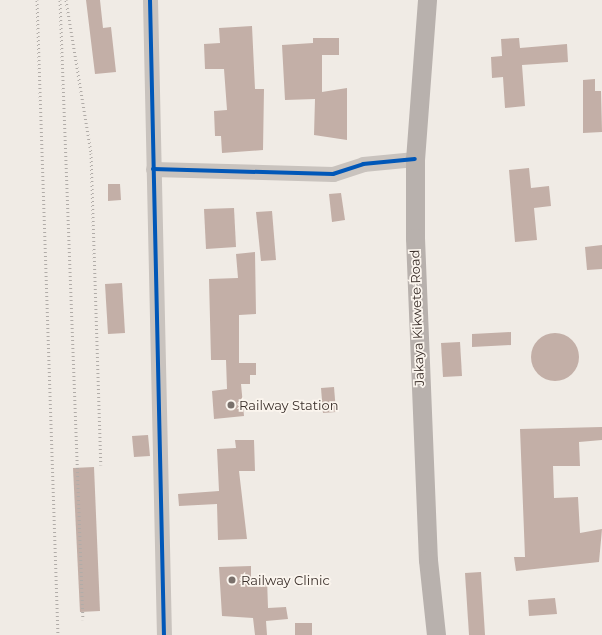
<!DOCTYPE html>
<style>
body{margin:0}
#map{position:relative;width:602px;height:635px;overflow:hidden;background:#f0ebe5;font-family:Montserrat,sans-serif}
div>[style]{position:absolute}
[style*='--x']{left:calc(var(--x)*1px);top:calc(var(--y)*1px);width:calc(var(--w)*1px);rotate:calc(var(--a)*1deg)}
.building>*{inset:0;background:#c3afa7}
.round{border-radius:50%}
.minor>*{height:15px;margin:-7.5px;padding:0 7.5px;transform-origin:7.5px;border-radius:7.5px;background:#c9c3be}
.major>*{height:19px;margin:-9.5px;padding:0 9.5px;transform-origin:9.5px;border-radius:9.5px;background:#b8b1ad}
.rail>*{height:3px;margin-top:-1.5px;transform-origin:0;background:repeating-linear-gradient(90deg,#b1aca8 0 1px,transparent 0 4px)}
.cycleway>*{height:4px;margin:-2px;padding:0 2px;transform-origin:2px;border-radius:2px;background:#0057b8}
.dots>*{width:11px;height:11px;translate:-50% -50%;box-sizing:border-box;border:2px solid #fbf5ee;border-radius:50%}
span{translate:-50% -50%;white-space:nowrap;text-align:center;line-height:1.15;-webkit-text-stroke:3.5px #fbf5ee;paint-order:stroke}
.street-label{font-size:13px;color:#3b302b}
.poi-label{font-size:13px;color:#3b302b}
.left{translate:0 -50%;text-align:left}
</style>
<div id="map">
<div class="building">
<i style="clip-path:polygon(86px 0,100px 0,103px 28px,111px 27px,116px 72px,95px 74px)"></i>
<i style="clip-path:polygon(252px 26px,255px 89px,264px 89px,263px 150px,222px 153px,221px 136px,215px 136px,214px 111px,227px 110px,224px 69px,205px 69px,204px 44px,220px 43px,219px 28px)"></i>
<i style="clip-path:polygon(313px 38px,339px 38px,339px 55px,322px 55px,322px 92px,347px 88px,347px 140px,314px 135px,315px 99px,285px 100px,282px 45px,313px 43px)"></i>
<i style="clip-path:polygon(519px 38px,520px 48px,567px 44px,568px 62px,522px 65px,525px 106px,505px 108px,503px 77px,492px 78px,491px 57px,502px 56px,501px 39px)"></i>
<i style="clip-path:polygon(595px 79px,595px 91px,601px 91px,602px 132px,583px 133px,583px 80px)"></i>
<i style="clip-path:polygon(529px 168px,531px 188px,549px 186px,551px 206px,534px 208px,537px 240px,515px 242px,509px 170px)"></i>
<i style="clip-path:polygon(108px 184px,120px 184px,121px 200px,108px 201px)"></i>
<i style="clip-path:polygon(341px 193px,345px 220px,332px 222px,329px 194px)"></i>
<i style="clip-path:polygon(234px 208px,236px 247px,206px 249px,204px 209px)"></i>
<i style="clip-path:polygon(272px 211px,276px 260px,261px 261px,256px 212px)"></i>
<i style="clip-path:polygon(602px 245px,602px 269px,587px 270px,585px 247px)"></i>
<i style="clip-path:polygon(255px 252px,256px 314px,239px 315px,239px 363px,256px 363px,256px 375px,250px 375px,250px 384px,241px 384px,244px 416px,214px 419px,212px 391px,227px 389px,226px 360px,211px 360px,209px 279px,238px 278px,236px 254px)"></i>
<i style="clip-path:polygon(122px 283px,125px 333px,108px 334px,105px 284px)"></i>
<i style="clip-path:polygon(511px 332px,511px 345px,472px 347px,472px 334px)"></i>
<i class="round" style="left:531px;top:333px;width:48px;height:48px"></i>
<i style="clip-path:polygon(460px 342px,462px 376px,443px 377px,441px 343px)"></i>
<i style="clip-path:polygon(334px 387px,336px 412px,323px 413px,321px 388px)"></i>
<i style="clip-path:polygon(602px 427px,602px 440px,579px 442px,580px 466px,553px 466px,554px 498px,578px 497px,580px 533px,602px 529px,599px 562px,516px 571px,514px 557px,525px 557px,520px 429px)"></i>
<i style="clip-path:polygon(148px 435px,150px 456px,134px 457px,132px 436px)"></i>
<i style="clip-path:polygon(235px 440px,254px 440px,255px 471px,239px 471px,247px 539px,218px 540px,217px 504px,179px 506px,178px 494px,219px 491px,217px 449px,236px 448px)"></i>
<i style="clip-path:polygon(94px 467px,100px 611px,80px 612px,73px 468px)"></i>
<i style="clip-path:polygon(251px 566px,251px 577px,267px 578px,268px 608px,286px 607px,288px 619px,266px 621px,267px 635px,255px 635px,253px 618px,222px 616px,219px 567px)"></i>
<i style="clip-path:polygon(481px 572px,485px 635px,469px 635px,465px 573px)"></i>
<i style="clip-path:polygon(555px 598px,557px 614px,529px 616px,528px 600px)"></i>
<i style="clip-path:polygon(295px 623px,312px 623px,312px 635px,295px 635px)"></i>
</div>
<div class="minor">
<i style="--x:150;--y:0;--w:635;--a:88.74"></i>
<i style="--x:153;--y:169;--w:180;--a:1.6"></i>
<i style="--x:333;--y:174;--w:32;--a:-18"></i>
<i style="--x:363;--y:164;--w:52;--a:-5.5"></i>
</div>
<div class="major">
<i style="--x:427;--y:0;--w:159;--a:94.3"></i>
<i style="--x:415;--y:159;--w:79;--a:90"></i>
<i style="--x:415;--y:238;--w:322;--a:87.7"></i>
<i style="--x:428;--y:560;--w:75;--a:83.9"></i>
</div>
<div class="rail">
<i style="--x:37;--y:0;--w:635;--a:88.11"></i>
<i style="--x:60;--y:0;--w:620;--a:87.88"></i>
<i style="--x:66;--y:0;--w:155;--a:80.7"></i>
<i style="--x:91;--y:153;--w:312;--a:88.2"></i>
</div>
<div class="cycleway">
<i style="--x:150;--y:0;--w:635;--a:88.74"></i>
<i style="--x:153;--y:169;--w:180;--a:1.6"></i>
<i style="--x:333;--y:174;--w:32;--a:-18"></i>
<i style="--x:363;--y:164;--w:52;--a:-5.5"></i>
</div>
<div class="dots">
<i style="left:231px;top:405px;background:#7a716c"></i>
<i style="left:232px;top:580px;background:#7a716c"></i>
</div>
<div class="street-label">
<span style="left:417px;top:318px;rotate:-92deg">Jakaya Kikwete Road</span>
</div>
<div class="poi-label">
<span class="left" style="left:239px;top:405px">Railway Station</span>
<span class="left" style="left:241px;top:580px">Railway Clinic</span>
</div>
</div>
